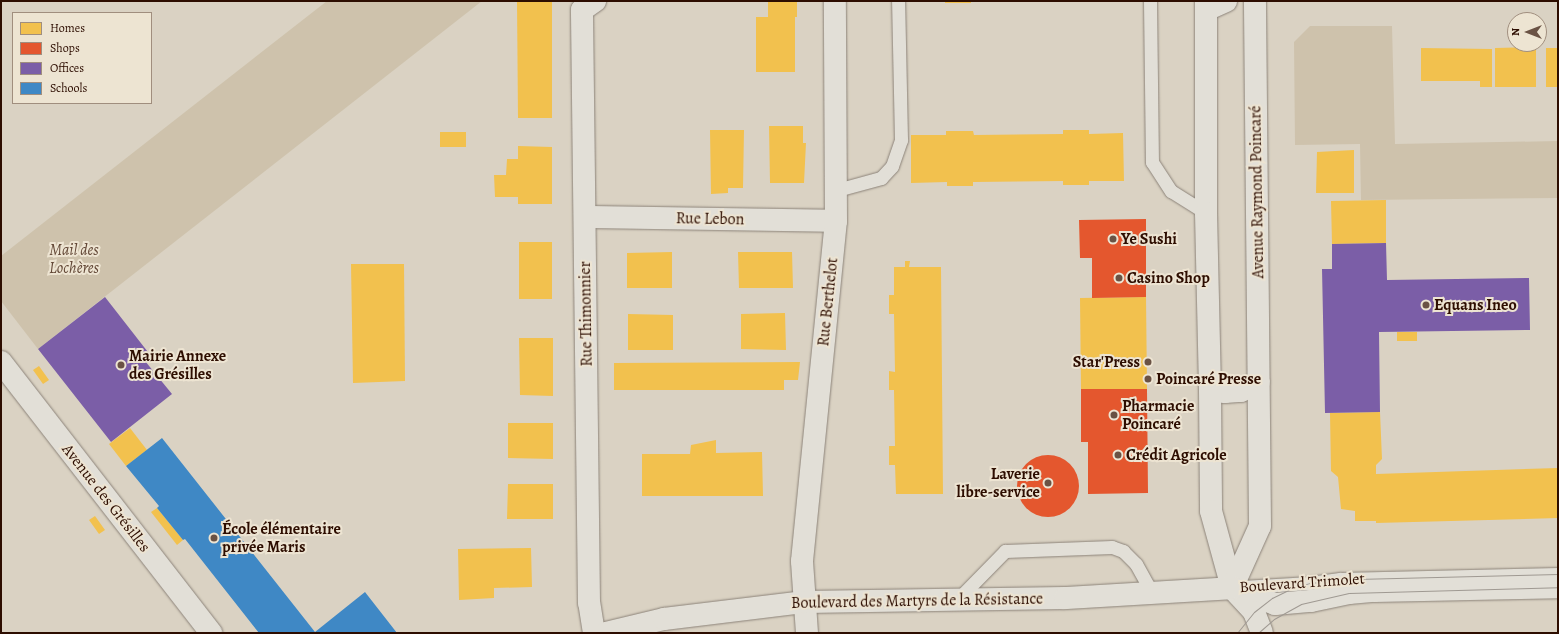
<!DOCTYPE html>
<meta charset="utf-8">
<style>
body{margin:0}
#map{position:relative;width:1559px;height:634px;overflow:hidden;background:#dad2c3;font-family:Alegreya,serif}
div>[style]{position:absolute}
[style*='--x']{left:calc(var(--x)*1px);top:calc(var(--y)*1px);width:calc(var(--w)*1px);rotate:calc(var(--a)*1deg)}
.green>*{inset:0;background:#cec2ac}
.homes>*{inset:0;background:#f2c14e}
.shops>*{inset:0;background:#e4572e}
.round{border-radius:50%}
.offices>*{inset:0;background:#7b5ea7}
.schools>*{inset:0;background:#3f88c5}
.roads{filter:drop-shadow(0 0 1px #8c8379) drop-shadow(0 0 1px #8c8379)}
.service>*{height:13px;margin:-6.5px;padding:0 6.5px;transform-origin:6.5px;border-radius:6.5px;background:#e2dfd7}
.minor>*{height:22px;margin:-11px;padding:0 11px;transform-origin:11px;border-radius:11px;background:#e2dfd7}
.secondary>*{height:22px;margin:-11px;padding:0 11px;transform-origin:11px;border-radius:11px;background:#e2dfd7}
.tram>*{height:1px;margin:-0.5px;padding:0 0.5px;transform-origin:0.5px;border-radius:0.5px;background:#9f9992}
.dots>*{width:11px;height:11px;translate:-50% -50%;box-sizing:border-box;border:2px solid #ede4d2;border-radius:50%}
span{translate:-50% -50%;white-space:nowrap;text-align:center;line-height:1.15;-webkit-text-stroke:4px #ede4d2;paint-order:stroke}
.street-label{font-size:16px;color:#2d0d00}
.poi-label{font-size:16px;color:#2d0d00;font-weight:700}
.left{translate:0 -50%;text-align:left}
.right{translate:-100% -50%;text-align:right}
.park-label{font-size:16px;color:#624736;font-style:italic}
.frame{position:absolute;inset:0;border:2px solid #2d0d00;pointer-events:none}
.legend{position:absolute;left:12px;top:12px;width:140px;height:92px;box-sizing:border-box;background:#ede4d2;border:1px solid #a08e7e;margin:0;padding:5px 7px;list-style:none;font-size:12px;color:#2d0d00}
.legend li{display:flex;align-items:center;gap:8px;height:20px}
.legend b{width:20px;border:1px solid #a08e7e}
.north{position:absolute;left:1507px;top:12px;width:40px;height:40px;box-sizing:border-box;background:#ede4d2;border:1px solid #a08e7e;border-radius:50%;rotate:270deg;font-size:11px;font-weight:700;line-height:16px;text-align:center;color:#2d0d00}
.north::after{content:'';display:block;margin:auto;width:14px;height:18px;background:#6a5244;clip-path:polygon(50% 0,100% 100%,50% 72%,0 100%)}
</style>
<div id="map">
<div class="green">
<i style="clip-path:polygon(327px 1px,482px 1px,38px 349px,1px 301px,1px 256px)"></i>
<i style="clip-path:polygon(1310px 26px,1392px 26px,1395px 144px,1558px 141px,1558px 198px,1361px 200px,1360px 144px,1295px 145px,1294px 42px)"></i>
</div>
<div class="homes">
<i style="clip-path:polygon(517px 1px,552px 2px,552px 118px,518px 118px)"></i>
<i style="clip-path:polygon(768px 1px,797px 1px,797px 17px,795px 17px,795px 72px,756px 72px,756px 17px,768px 17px)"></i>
<i style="clip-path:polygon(945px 1px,971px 1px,971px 3px,945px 3px)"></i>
<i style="clip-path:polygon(1536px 47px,1536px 87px,1495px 87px,1495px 48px)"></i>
<i style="clip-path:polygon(1421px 48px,1492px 49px,1492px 87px,1480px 87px,1480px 81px,1421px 81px)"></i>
<i style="clip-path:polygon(1546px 48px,1558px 48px,1558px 87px,1546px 87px)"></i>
<i style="clip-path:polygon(769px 126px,803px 126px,803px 143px,806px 143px,804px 183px,770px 183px)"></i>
<i style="clip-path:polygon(710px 130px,744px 130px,743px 188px,728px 188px,728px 193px,711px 194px)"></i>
<i style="clip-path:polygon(1063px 130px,1089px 130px,1089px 134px,1123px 133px,1124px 181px,1089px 181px,1089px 185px,1063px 185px,1063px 181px,973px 182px,973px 186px,947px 186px,947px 182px,911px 183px,911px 135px,946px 135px,946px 131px,973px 131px,974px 135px,1063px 134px)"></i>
<i style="clip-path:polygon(440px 132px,466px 132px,466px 147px,440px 147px)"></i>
<i style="clip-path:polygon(518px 146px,552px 147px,552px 204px,518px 204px,518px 197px,495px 197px,494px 175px,506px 175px,507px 159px,518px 159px)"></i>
<i style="clip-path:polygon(1354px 150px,1354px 193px,1316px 193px,1317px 152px)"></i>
<i style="clip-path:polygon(1386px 200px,1386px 243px,1332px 244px,1331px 201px)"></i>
<i style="clip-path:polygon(519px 242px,552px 242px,552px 299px,519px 299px)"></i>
<i style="clip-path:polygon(672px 252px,672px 288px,627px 288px,627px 253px)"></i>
<i style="clip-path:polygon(738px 252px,792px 252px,793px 288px,739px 288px)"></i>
<i style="clip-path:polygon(905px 261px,910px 261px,909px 267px,941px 267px,943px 494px,896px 494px,895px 465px,889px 465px,889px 446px,895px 446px,894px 390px,889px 390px,889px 371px,895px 372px,894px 314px,889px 314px,889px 295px,894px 295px,894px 267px,905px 267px)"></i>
<i style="clip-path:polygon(351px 264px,404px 264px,405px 381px,353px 383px)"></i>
<i style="clip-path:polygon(1146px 297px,1147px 389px,1081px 389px,1080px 298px)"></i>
<i style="clip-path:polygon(785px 313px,786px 350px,741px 349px,741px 314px)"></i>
<i style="clip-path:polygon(628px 314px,673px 315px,673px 350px,628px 350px)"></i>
<i style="clip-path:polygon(1397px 332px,1417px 332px,1417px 341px,1397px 341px)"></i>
<i style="clip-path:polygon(519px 338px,553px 338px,553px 396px,520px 395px)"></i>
<i style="clip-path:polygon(800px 362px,798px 380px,784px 380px,784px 390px,614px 390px,614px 363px)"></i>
<i style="clip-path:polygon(39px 366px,49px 380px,43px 384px,33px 370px)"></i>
<i style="clip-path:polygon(1380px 412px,1382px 459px,1376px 465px,1376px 474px,1558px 468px,1558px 518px,1376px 523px,1376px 521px,1355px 521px,1355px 511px,1341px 509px,1338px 477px,1331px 471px,1330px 413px)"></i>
<i style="clip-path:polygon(508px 423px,553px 423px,553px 459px,508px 458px)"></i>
<i style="clip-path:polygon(130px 428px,147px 450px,126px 466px,109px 444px)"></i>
<i style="clip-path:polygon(716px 440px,716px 453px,762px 452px,763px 496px,642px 496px,642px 454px,690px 454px,691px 445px)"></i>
<i style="clip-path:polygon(508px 484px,553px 484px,553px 519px,507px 519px)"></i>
<i style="clip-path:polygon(157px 508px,183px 540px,177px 545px,151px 512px)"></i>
<i style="clip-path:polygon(95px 516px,105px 530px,99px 534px,89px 520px)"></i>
<i style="clip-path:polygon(531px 548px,532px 587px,494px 588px,494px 598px,459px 600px,458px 549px)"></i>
</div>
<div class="shops">
<i style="clip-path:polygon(1146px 219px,1146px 297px,1092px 298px,1092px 258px,1080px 258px,1079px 220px)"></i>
<i style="clip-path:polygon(1081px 389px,1147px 389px,1148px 493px,1088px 494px,1088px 442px,1081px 442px)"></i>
<i class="round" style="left:1017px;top:455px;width:62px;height:62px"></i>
</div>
<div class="offices">
<i style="clip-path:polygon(1386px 243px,1387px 280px,1529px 278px,1530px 330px,1379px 332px,1380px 412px,1325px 413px,1322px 269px,1332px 269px,1332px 244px)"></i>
<i style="clip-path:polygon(105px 297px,151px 356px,145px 361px,172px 394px,111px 442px,38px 349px)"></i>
</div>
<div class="schools">
<i style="clip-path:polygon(162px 438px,315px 632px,365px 592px,397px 633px,259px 633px,185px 539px,183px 540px,157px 508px,159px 506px,126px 466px)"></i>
</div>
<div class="roads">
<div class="service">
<i style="--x:1150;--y:1;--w:161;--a:89.3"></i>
<i style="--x:1152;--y:162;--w:35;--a:57"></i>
<i style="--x:1171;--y:191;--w:41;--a:32.2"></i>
<i style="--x:837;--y:190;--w:46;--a:-15.3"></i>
<i style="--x:881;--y:178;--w:16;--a:-47"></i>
<i style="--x:892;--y:166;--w:28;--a:-71"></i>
<i style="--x:901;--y:140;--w:139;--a:-91.2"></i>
<i style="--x:1242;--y:587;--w:68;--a:-3.4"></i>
<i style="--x:1310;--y:583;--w:30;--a:-8"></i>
<i style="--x:1340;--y:579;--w:218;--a:-1.3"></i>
<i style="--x:957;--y:600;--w:69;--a:-45.6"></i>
<i style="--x:1005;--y:551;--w:107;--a:-2.1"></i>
<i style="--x:1112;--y:547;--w:12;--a:20"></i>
<i style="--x:1123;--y:551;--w:18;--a:45"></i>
<i style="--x:1136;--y:564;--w:33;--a:61"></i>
</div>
<div class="minor">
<i style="--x:1206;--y:10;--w:22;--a:-24"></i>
<i style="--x:585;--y:217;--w:251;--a:0.9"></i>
<i style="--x:1;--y:362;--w:343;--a:52.2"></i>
<i style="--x:1210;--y:390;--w:15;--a:8"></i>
<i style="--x:1225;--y:392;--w:16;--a:-4"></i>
<i style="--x:1241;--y:391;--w:20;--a:-27"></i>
<i style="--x:1232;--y:588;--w:46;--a:20.4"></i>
<i style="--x:1275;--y:604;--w:36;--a:-5"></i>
<i style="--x:1311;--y:601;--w:39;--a:-12"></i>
<i style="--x:1349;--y:593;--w:25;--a:-5"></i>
<i style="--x:1374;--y:591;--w:184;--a:-1.2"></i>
<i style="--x:594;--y:633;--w:30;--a:-99"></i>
<i style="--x:589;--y:603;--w:593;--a:-90.68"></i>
<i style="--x:582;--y:10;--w:16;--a:-35"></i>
<i style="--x:807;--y:633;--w:72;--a:-94"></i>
<i style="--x:802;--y:561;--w:342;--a:-84.3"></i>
<i style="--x:836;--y:221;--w:220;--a:-90.3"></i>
</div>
<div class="secondary">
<i style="--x:1206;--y:1;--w:212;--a:90"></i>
<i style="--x:1206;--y:213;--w:177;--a:88.7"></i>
<i style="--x:1210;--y:390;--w:121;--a:89.5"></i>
<i style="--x:1211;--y:511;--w:80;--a:74.7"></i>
<i style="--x:1232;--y:588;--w:33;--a:47"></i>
<i style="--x:1254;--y:612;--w:22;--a:69"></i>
<i style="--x:1232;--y:588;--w:68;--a:-65.7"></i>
<i style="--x:1260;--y:526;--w:525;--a:-90.55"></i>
<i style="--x:606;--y:633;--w:60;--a:-13.6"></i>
<i style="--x:664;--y:619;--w:142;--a:-6.9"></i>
<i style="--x:805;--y:602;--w:260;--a:-0.9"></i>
<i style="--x:1065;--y:598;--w:167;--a:-3.4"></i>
</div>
</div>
<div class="tram">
<i style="--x:1237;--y:633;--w:27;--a:-51"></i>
<i style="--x:1254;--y:612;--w:23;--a:-38"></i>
<i style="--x:1272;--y:598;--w:25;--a:-26"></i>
<i style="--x:1295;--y:587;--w:16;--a:-15"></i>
<i style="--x:1310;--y:583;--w:46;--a:-5"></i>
<i style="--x:1356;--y:579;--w:202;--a:-1.4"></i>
<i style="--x:1258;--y:633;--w:21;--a:-41"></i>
<i style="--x:1274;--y:619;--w:31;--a:-29"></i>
<i style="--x:1301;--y:604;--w:49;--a:-12.9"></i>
<i style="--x:1349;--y:593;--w:209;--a:-1.6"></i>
</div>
<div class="dots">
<i style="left:1113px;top:239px;background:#6a5244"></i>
<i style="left:1119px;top:278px;background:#6a5244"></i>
<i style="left:1426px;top:305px;background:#6a5244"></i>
<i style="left:1148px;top:362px;background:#6a5244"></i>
<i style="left:121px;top:365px;background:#6a5244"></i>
<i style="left:1148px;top:379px;background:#6a5244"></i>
<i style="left:1114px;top:415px;background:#6a5244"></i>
<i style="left:1118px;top:455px;background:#6a5244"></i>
<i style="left:1048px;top:483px;background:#6a5244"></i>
<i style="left:214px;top:538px;background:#6a5244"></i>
</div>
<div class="street-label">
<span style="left:1257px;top:192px;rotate:-91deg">Avenue Raymond Poincaré</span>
<span style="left:710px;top:219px;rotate:1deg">Rue Lebon</span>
<span style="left:828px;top:302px;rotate:-84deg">Rue Berthelot</span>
<span style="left:586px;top:314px;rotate:-91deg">Rue Thimonnier</span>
<span style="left:106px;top:498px;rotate:52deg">Avenue des Grésilles</span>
<span style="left:1302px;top:583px;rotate:-4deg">Boulevard Trimolet</span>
<span style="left:917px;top:601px;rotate:-1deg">Boulevard des Martyrs de la Résistance</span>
</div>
<div class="poi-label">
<span class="left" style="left:1121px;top:239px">Ye Sushi</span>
<span class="left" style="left:1127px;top:278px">Casino Shop</span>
<span class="left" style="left:1434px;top:305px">Equans Ineo</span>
<span class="left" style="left:129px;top:365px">Mairie Annexe<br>des Grésilles</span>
<span class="right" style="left:1140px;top:362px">Star'Press</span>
<span class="left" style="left:1156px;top:379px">Poincaré Presse</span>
<span class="left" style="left:1122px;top:415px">Pharmacie<br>Poincaré</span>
<span class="left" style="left:1126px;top:455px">Crédit Agricole</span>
<span class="right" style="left:1040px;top:483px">Laverie<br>libre-service</span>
<span class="left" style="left:222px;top:538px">École élémentaire<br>privée Maris</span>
</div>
<div class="park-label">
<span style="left:74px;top:259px">Mail des<br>Lochères</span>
</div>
<div class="frame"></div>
<ul class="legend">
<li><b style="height:11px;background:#f2c14e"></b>Homes</li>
<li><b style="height:11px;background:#e4572e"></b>Shops</li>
<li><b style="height:11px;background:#7b5ea7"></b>Offices</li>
<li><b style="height:11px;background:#3f88c5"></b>Schools</li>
</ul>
<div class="north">N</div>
</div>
